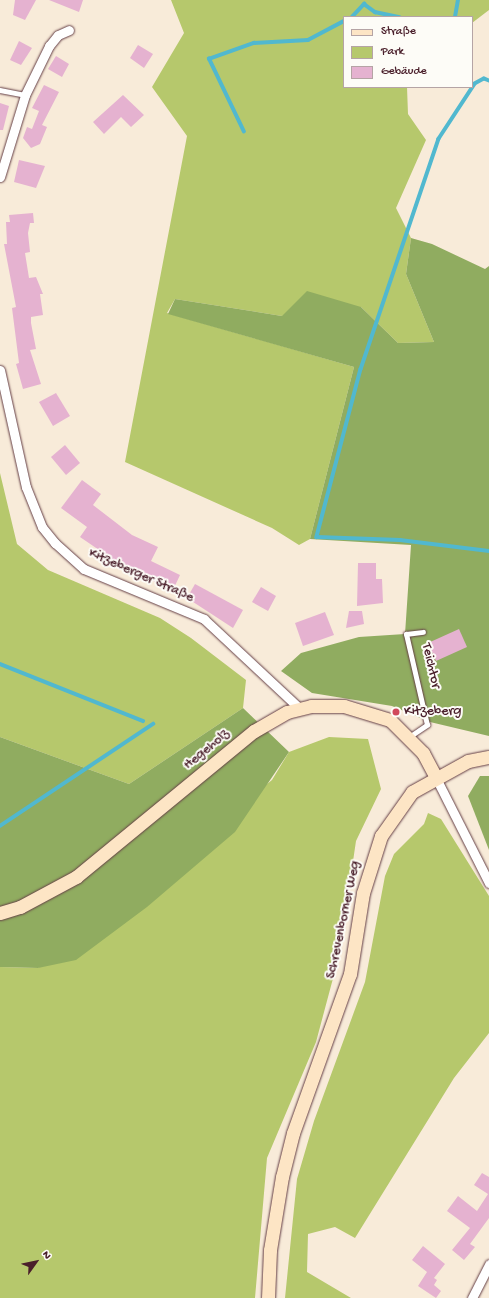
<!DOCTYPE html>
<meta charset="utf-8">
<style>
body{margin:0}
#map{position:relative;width:489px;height:1298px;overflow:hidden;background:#f8ebd9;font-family:"Gochi Hand",sans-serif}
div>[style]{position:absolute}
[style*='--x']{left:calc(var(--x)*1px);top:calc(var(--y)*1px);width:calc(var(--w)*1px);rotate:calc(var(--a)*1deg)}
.green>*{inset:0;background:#b6c86c}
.forest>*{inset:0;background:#90ac60}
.stream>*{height:3.5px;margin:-1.75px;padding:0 1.75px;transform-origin:1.75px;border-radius:1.75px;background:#51b8cf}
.building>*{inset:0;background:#e5b2d0}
.roads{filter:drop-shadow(0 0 1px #643e45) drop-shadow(0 0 1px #643e45)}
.lane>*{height:4.5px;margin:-2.25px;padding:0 2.25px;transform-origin:2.25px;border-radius:2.25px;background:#fff}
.street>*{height:9px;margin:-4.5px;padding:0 4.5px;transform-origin:4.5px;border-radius:4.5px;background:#fff}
.secondary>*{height:13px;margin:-6.5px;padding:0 6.5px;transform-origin:6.5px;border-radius:6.5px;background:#fde5c5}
.dots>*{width:11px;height:11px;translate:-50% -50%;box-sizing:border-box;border:2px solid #fdfcf7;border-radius:50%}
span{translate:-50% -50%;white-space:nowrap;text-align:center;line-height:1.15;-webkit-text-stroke:4px #fdfcf7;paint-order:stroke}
.street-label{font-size:14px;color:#4a1f2b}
.poi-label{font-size:14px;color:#4a1f2b}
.left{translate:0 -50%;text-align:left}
.legend{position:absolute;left:343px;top:16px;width:130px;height:72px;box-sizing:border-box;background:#fdfcf7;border:1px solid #b5a4a5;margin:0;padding:5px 7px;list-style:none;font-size:12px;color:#4a1f2b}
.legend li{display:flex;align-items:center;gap:8px;height:20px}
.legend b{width:20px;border:1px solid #b5a4a5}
.north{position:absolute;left:16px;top:1242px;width:40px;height:40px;-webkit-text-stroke:3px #fdfcf7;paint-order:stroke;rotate:57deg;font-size:11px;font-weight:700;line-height:16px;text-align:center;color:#4a1f2b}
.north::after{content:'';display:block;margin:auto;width:14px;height:18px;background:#4a1f2b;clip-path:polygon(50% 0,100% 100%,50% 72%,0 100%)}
</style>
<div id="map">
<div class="green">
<i style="clip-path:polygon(171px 0,489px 0,489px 10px,472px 23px,472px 17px,344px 17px,344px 87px,407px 87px,408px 114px,426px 140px,396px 208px,411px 238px,406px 274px,434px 342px,398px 343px,361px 307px,282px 316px,175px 299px,167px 313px,354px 367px,310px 539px,299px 545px,272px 528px,125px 462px,187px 136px,152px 87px,184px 33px)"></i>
<i style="clip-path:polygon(0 473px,17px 544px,48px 570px,160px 618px,191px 638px,246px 680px,243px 708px,129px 784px,0 737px)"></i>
<i style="clip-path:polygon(329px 737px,368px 739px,381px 789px,356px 841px,339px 956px,316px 1042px,267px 1158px,255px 1298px,0 1298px,0 967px,38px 968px,272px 780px,289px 752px)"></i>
<i style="clip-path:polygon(428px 813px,441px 819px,489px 896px,489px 1033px,454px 1078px,355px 1238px,335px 1227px,308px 1234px,307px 1272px,351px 1298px,285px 1298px,297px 1179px,314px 1121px,365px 982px,385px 876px,394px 854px,424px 824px)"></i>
</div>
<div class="forest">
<i style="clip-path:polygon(411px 238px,432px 244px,485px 269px,489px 266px,489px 736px,430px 722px,392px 706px,312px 693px,281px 671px,301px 653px,359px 637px,405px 634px,411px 545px,310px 539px,354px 367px,168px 314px,175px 299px,282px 316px,307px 291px,361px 307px,398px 343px,434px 342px,406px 274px)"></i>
<i style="clip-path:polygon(243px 708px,289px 752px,235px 832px,147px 907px,76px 960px,38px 968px,0 967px,0 737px,129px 784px)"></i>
<i style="clip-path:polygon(480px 776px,489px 776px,489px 850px,468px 796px)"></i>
</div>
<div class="stream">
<i style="--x:352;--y:17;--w:18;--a:-47"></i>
<i style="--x:364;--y:4;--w:14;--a:36"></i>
<i style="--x:375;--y:12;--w:25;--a:12"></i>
<i style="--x:455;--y:17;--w:17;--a:-80"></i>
<i style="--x:489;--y:81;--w:5;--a:-158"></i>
<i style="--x:484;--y:79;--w:10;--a:151"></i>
<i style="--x:475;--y:84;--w:66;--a:123.2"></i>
<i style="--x:439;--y:139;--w:243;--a:108.7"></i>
<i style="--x:361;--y:369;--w:174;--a:104.7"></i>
<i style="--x:317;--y:537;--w:83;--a:2.1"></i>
<i style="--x:400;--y:540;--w:90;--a:7"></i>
<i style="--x:244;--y:132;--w:81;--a:-115.6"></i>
<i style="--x:209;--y:59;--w:48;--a:-19.6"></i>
<i style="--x:254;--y:43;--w:54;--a:-3.2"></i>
<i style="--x:308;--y:40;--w:41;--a:-27.8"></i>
<i style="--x:0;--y:664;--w:154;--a:21.7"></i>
<i style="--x:0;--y:826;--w:184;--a:-33.7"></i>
</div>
<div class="building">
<i style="clip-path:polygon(15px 0,36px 0,25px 20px,13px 15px)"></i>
<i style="clip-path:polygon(49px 0,83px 0,79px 12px)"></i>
<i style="clip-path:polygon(19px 41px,32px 48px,21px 65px,10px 60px)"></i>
<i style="clip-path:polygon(138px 45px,153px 54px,144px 68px,130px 58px)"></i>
<i style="clip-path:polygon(56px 56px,69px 64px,62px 77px,48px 69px)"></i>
<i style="clip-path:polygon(44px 85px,59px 92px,42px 125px,47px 127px,40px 144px,31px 148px,23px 138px,27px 127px,32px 129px,39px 111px,32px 108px)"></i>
<i style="clip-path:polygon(123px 95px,144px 115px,131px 127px,121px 117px,104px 134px,93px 122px)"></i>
<i style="clip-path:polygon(0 103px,9px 106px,3px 130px,0 130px)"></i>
<i style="clip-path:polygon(19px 160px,45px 166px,36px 188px,14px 182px)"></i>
<i style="clip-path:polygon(33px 213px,34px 223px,30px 223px,28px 233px,30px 252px,25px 253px,29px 278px,36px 277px,43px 294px,40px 294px,43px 315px,31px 317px,31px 323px,36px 349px,30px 350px,41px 384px,23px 389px,16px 364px,19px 363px,12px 308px,16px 307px,4px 244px,7px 244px,6px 222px,10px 222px,9px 215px)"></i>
<i style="clip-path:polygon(56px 393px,70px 416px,53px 426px,39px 402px)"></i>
<i style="clip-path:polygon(65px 445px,80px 463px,66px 475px,51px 457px)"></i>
<i style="clip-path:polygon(82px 480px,101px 494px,93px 505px,132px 535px,158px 547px,151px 561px,180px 575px,173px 590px,100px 557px,102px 552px,80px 537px,87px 527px,61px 508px)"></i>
<i style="clip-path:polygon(358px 563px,376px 563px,376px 579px,382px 579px,383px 603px,357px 606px)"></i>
<i style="clip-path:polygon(195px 584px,243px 610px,233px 628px,187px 598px)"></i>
<i style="clip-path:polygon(261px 587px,276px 596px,268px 611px,252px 602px)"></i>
<i style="clip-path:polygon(349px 611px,362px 611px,364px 624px,346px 628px)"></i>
<i style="clip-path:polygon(325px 612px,334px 635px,303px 646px,295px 623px)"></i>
<i style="clip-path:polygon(459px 629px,467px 647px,436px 661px,428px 643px)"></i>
<i style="clip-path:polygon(482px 1173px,489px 1177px,489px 1218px,470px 1244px,475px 1247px,464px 1260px,452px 1250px,470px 1228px,447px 1211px,458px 1196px,477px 1211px,488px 1194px,474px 1185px)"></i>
<i style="clip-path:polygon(423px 1246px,445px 1264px,434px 1278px,437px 1280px,434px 1285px,441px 1291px,436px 1298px,418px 1286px,427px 1272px,412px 1260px)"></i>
</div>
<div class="roads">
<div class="lane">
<i style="--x:0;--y:90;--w:25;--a:11"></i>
<i style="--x:409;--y:737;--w:22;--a:-34"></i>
<i style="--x:427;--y:725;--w:93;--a:-103"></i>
<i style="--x:406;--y:634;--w:17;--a:-7"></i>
</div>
<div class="street">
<i style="--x:0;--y:177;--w:86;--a:-73"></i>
<i style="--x:25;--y:95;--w:55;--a:-63.9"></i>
<i style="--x:49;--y:46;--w:14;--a:-51"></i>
<i style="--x:58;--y:35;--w:12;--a:-24"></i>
<i style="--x:0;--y:370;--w:120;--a:77.5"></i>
<i style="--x:26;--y:487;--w:43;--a:68.2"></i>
<i style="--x:42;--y:527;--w:21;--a:51"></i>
<i style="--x:55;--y:543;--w:39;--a:42"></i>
<i style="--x:84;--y:569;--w:130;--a:22.6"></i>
<i style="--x:204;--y:619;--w:130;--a:43.1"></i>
<i style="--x:435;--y:776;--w:120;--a:63.2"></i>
<i style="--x:472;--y:1298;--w:38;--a:-63"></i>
</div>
<div class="secondary">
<i style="--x:0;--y:913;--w:21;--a:-17"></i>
<i style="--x:20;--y:907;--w:64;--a:-28.2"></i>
<i style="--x:76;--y:877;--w:230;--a:-39.4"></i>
<i style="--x:254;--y:731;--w:38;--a:-30"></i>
<i style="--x:287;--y:712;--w:25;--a:-14"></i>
<i style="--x:311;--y:706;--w:33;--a:0"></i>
<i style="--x:344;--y:706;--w:48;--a:16.9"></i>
<i style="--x:390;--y:720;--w:47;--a:45"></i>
<i style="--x:423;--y:753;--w:26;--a:62"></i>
<i style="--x:268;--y:1298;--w:48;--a:-87.6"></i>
<i style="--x:270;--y:1250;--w:74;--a:-80.7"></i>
<i style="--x:282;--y:1177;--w:45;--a:-76"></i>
<i style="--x:293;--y:1133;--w:169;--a:-70.3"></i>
<i style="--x:350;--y:974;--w:82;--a:-80.9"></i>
<i style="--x:363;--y:893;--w:60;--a:-72.5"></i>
<i style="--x:381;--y:836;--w:54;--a:-54.8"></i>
<i style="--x:412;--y:792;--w:64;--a:-29"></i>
<i style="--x:468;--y:761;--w:21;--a:-11"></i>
</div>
</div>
<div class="dots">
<i style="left:396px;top:712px;background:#d1495b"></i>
</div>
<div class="street-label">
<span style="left:141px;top:576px;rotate:24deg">Kitzeberger Straße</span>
<span style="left:430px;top:666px;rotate:77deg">Teichtor</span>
<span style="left:207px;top:750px;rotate:-40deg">Hegeholz</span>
<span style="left:344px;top:920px;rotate:-78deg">Schrevenborner Weg</span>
</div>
<div class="poi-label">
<span class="left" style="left:404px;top:712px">Kitzeberg</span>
</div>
<ul class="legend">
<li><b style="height:5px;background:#fde5c5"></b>Straße</li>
<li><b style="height:11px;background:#b6c86c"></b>Park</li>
<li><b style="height:11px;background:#e5b2d0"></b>Gebäude</li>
</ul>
<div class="north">N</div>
</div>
